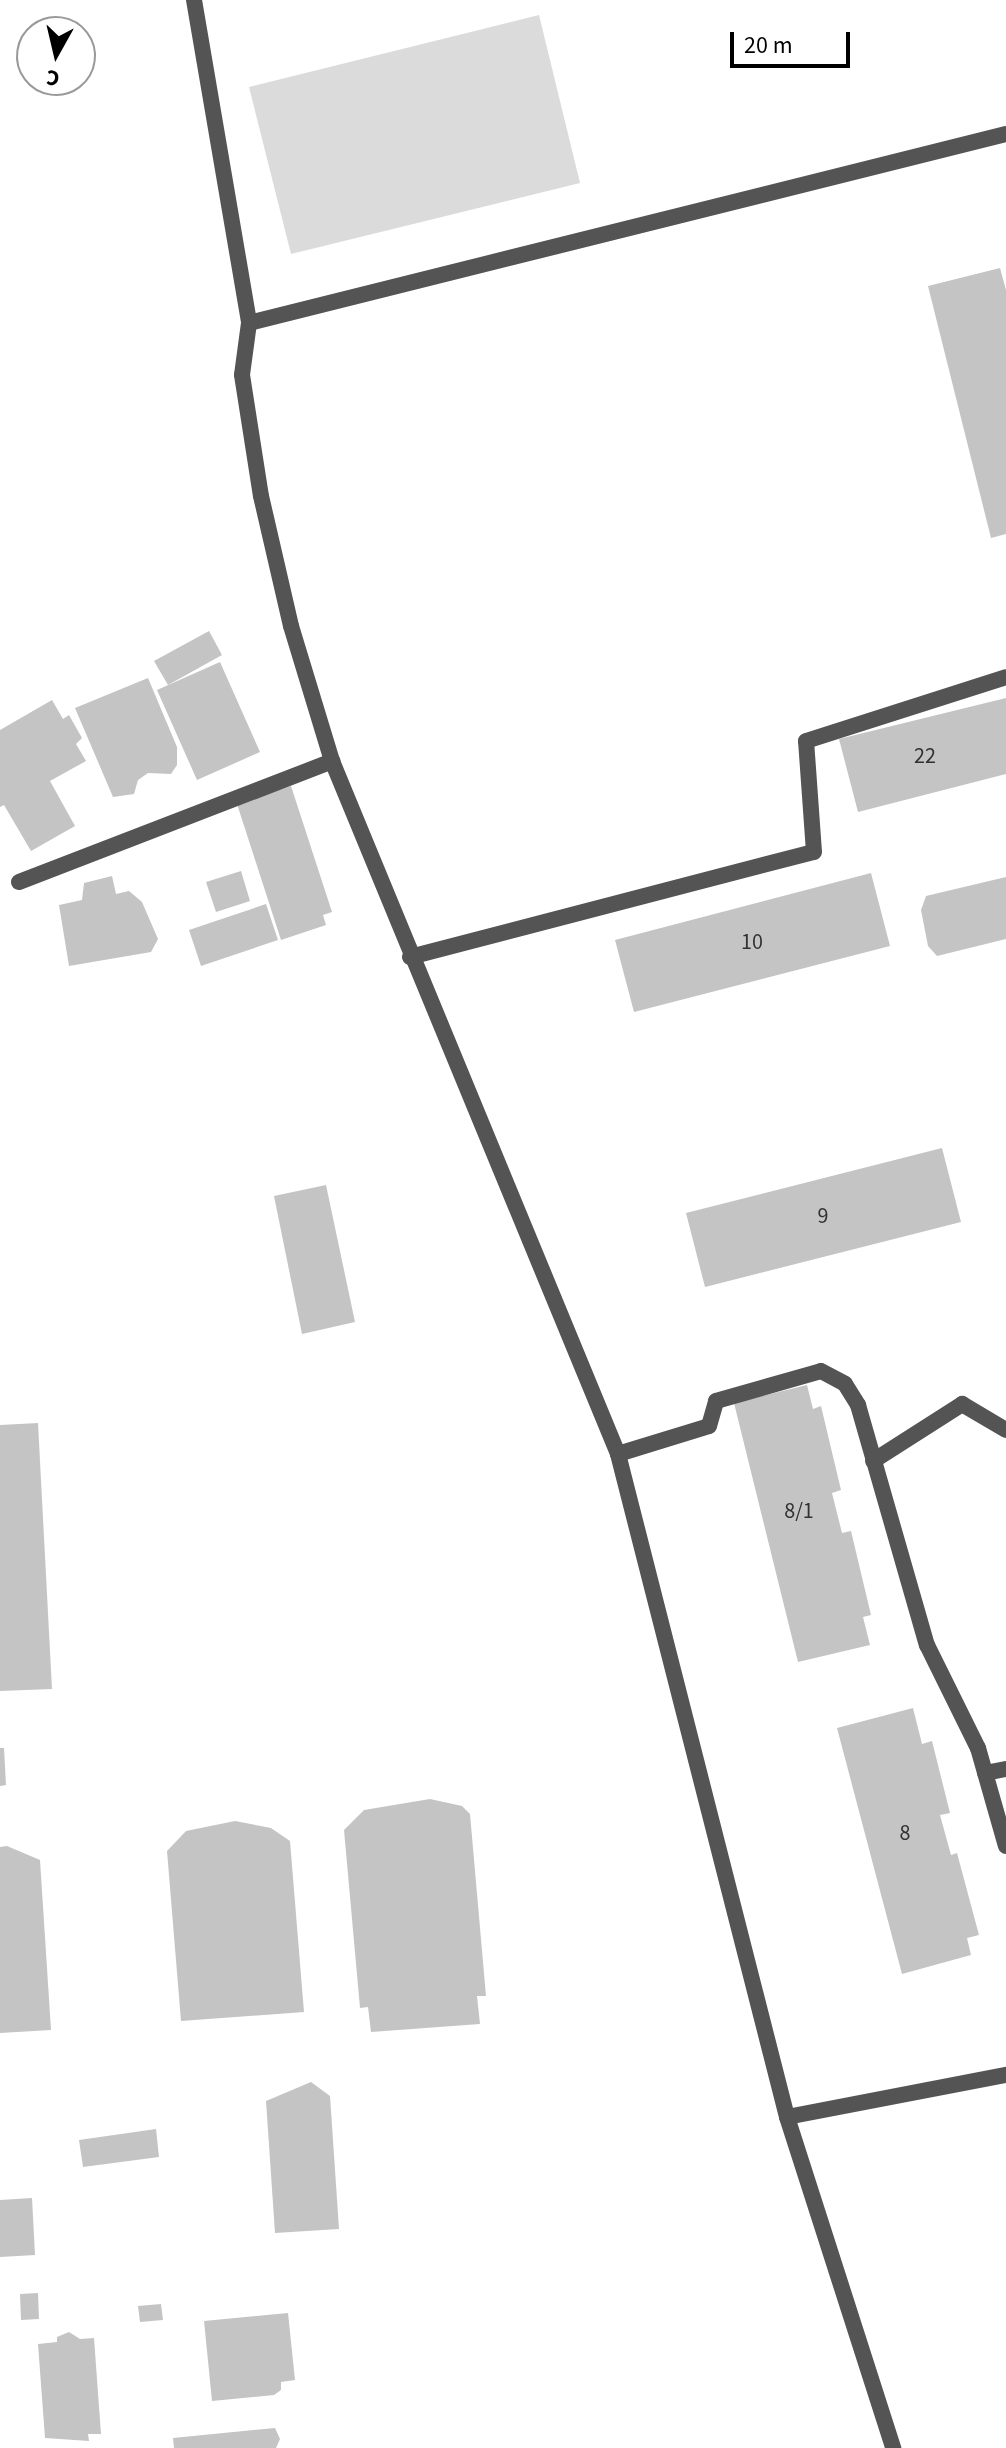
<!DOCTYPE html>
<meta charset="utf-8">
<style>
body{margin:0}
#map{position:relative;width:1006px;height:2448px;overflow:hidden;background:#fff;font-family:"Source Sans 3",sans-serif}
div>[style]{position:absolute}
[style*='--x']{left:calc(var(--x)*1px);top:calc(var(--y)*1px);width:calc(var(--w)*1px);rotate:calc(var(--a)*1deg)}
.green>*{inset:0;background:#dbdbdb}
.building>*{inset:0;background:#c4c4c4}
.street>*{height:16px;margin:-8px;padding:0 8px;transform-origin:8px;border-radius:8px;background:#545454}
span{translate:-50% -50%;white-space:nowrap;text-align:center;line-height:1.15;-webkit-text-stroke:6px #fff;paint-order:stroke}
.number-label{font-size:22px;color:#313131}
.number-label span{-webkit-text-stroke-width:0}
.north{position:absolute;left:16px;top:16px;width:80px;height:80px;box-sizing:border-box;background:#fff;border:2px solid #999;border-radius:50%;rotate:188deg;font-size:22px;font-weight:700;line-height:32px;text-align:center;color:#000}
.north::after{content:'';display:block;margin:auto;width:28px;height:36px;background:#000;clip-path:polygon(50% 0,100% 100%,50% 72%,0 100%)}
.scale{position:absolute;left:730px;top:32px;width:120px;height:36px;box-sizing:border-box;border:4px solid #000;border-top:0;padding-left:10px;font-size:24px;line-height:28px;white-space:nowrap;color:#000;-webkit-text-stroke:6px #fff;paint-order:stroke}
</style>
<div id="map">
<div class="green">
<i style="clip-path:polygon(539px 15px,580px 183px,291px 254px,249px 87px)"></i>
</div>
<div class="building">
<i style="clip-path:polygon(1000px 268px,1006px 290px,1006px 534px,991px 538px,928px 286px)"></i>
<i style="clip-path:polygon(209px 631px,222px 655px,168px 685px,154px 661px)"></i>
<i style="clip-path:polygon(220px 662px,260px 752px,197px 780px,157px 690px)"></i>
<i style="clip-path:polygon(148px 678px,177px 747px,177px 765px,171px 774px,148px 773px,138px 780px,134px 794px,113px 797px,75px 708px)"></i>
<i style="clip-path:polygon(1006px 698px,1006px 774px,858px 812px,839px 739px)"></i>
<i style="clip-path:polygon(52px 700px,63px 719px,69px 715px,82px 738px,76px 744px,86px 761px,50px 781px,75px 826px,31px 851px,4px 805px,0 807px,0 730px)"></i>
<i style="clip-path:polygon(291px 786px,332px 912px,323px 915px,326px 925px,281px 940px,237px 804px)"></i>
<i style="clip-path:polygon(241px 871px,250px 901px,216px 912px,206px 882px)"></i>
<i style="clip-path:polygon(871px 873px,890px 946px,634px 1012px,615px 940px)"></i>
<i style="clip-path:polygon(112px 876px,116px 894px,129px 891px,142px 902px,158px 939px,151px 952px,69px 966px,59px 905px,82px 900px,84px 883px)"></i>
<i style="clip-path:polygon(1006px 877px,1006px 939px,937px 956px,928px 946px,921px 910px,926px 896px)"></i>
<i style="clip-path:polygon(266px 904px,278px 940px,201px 966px,189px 930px)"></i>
<i style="clip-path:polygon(942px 1148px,961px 1222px,705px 1287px,686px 1213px)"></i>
<i style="clip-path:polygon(326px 1185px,355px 1322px,302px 1334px,274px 1196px)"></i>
<i style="clip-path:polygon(807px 1385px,813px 1409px,821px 1406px,841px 1490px,832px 1493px,842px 1533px,851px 1531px,871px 1615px,863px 1617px,870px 1645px,798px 1662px,734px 1403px)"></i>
<i style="clip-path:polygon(38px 1423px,52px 1689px,0 1691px,0 1425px)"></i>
<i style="clip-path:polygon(913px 1708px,922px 1744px,932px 1741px,950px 1813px,940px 1815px,951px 1855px,957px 1853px,979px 1935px,967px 1938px,971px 1955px,902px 1974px,837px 1728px)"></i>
<i style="clip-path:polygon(0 1748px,4px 1748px,6px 1785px,0 1786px)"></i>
<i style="clip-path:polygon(430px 1799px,462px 1806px,470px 1814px,486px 1996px,477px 1996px,480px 2024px,371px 2032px,368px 2007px,360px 2008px,344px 1830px,364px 1810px)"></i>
<i style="clip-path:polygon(235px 1821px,271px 1828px,290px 1841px,304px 2012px,181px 2021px,167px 1851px,186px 1831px)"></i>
<i style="clip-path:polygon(7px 1846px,40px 1860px,51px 2030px,0 2033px,0 1847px)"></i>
<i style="clip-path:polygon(311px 2082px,330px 2096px,339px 2229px,275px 2233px,266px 2101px)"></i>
<i style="clip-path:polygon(156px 2129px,159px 2157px,83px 2167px,79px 2140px)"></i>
<i style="clip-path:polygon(32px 2198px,35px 2255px,0 2257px,0 2200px)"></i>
<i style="clip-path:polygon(38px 2293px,39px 2319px,21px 2320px,20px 2294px)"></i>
<i style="clip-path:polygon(161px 2304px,163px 2320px,140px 2322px,138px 2306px)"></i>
<i style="clip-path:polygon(288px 2313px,295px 2380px,281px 2382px,281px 2390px,274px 2395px,212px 2401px,204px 2321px)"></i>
<i style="clip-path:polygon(69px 2332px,80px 2339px,94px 2338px,101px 2434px,88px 2434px,89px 2441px,45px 2438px,38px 2344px,57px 2342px,57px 2337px)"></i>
<i style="clip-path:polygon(275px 2428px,280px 2439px,276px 2448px,174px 2448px,173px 2438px)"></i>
</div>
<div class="street">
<i style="--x:194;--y:0;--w:328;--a:80.3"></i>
<i style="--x:249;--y:323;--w:52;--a:97.7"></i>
<i style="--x:242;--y:375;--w:122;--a:81.1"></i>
<i style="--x:261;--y:496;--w:133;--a:77"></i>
<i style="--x:291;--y:626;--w:141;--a:73.1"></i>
<i style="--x:332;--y:761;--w:750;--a:67.57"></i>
<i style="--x:618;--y:1454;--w:684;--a:75.7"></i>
<i style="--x:787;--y:2117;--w:348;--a:72.2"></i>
<i style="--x:249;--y:323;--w:780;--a:-14.02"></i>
<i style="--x:19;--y:882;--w:336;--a:-21.1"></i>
<i style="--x:410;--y:957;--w:417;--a:-14.6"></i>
<i style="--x:814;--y:852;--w:111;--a:-94.1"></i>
<i style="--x:806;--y:741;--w:210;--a:-17.7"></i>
<i style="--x:618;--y:1454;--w:95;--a:-17.1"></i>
<i style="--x:709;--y:1426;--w:26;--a:-74"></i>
<i style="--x:716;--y:1401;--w:109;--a:-15.9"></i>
<i style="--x:821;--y:1371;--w:27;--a:28"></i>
<i style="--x:845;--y:1384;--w:25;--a:58"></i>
<i style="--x:858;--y:1405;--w:250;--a:74"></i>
<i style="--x:927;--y:1645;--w:115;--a:63.7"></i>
<i style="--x:978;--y:1748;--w:102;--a:74.1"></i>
<i style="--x:873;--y:1461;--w:106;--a:-32.6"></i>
<i style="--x:962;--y:1404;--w:51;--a:30.6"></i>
<i style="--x:985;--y:1773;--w:21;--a:-11"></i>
<i style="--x:787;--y:2117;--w:223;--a:-10.9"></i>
</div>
<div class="number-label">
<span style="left:925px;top:757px">22</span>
<span style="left:752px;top:943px">10</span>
<span style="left:823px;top:1217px">9</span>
<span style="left:799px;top:1512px">8/1</span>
<span style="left:905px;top:1834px">8</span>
</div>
<div class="north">С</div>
<div class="scale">20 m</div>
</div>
